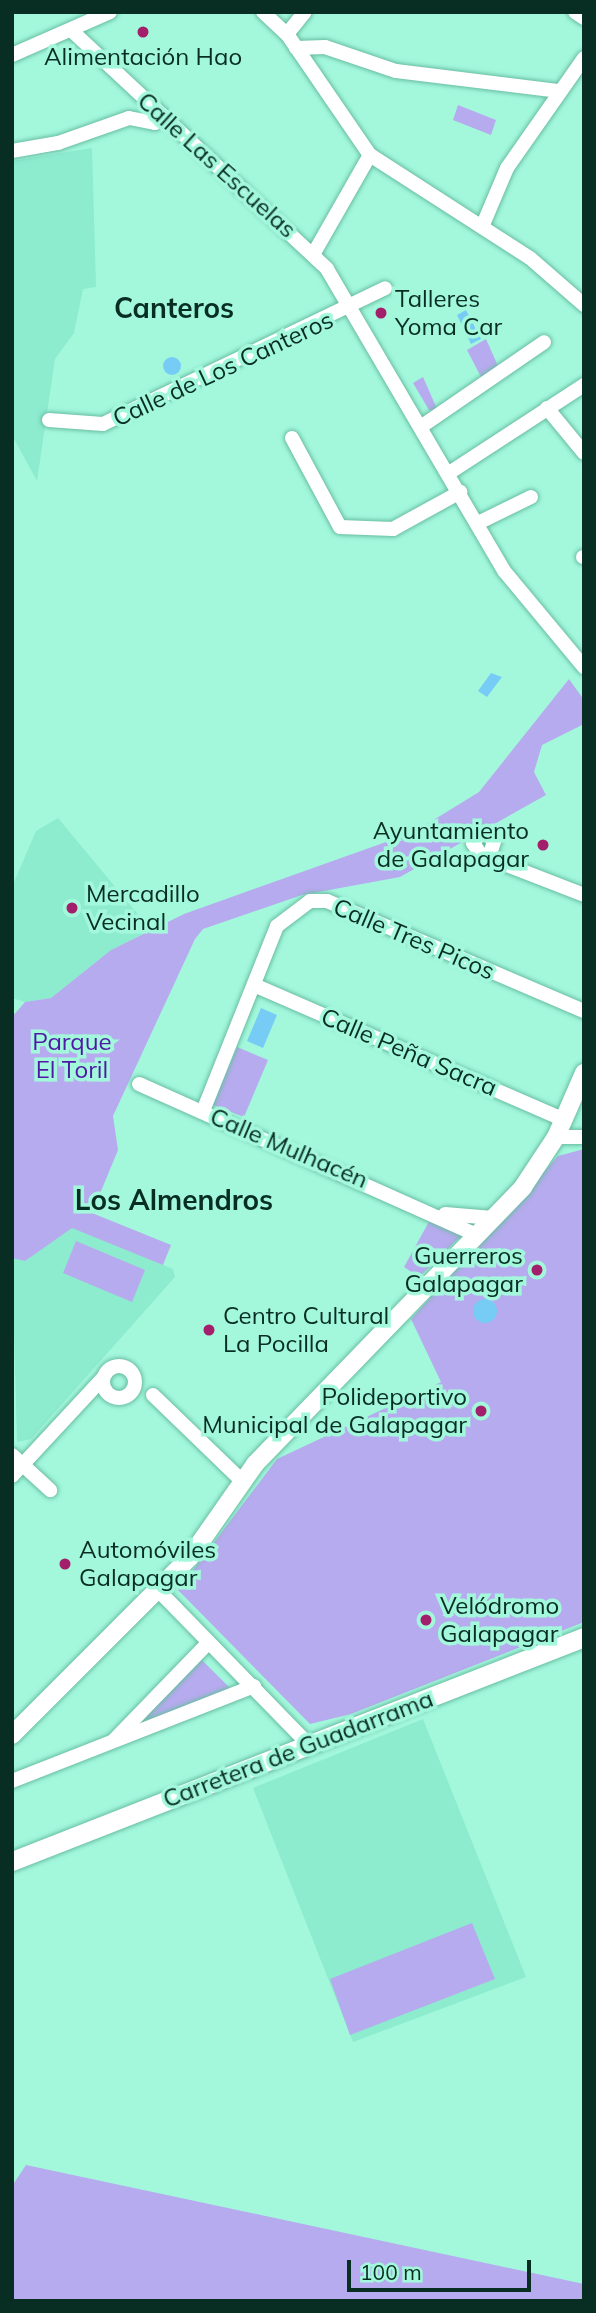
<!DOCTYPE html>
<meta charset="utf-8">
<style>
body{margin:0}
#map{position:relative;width:596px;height:2313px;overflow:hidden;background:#a3f8dc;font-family:Mulish,sans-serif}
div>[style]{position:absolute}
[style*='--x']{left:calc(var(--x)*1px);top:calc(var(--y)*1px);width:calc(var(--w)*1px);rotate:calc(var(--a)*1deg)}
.built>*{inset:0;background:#8debce}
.green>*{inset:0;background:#b6abee}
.water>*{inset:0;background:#77ccf6}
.round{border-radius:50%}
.roads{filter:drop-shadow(0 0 2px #69bda3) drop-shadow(0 0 2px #69bda3)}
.minor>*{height:14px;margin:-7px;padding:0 7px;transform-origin:7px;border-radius:7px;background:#fff}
.minor>.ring{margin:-7px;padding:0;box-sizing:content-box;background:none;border:14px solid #fff;border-radius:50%}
.tertiary>*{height:18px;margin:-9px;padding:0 9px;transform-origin:9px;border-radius:9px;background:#fff}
.secondary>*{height:19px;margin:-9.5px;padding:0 9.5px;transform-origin:9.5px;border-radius:9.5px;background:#fff}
.dots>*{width:19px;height:19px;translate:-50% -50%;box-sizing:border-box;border:4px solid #a3f8dc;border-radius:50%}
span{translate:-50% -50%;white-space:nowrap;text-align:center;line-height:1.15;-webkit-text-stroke:7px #a3f8dc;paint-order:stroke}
.poi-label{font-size:24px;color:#082e24}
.left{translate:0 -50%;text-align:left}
.right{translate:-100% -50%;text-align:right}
.street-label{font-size:24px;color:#082e24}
.park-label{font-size:24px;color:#4f19a6}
.quarter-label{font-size:28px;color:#082e24;font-weight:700}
.frame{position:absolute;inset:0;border:14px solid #082e24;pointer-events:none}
.scale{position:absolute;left:347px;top:2260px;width:184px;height:32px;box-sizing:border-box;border:4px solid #082e24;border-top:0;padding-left:9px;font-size:21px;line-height:24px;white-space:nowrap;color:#082e24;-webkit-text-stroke:5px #a3f8dc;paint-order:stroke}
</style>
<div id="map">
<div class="built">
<i style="clip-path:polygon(92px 148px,96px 287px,83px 289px,74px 333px,55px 359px,37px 481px,12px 435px,12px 161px)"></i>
<i style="clip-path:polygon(58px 818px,151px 930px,111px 950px,51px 998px,25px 1002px,12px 998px,12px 887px,36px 831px)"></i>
<i style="clip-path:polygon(72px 1227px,173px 1269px,175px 1277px,31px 1439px,17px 1442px,12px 1258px,25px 1261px)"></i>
<i style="clip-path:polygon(423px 1719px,526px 1977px,353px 2042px,253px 1788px)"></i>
</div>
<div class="green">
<i style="clip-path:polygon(458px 105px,496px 120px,491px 135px,453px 120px)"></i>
<i style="clip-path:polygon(486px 339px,498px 366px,482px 379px,467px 350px)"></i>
<i style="clip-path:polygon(423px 377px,438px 411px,429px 410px,413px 383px)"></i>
<i style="clip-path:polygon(569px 679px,584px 700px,584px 724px,542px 745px,534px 772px,546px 795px,400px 877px,302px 895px,203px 929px,195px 939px,113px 1116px,118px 1150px,92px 1213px,171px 1245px,163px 1265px,72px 1228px,25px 1261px,12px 1258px,12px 1017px,25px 1002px,51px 998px,111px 950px,184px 914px,414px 832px,479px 792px)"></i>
<i style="clip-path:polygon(237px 1047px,268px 1060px,244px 1117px,213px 1105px)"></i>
<i style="clip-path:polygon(584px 1149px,584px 1622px,351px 1714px,310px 1724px,178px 1590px,277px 1459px,441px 1382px,411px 1319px,558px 1156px)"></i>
<i style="clip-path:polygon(431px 1218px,461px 1236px,419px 1277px,404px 1267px)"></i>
<i style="clip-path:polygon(76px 1241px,145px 1270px,132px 1302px,63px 1273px)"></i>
<i style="clip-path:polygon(202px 1660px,231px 1689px,143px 1724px,141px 1721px)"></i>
<i style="clip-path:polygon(472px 1923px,495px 1979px,350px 2035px,330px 1979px)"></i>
<i style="clip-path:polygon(26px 2165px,584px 2284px,584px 2301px,12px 2301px,12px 2186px)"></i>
</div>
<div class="water">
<i style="clip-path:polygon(466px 310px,481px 339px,471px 344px,457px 315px)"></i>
<i class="round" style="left:163px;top:357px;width:18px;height:18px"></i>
<i style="clip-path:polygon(491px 673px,502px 677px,487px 697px,478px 691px)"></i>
<i style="clip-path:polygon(261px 1008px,277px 1015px,263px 1048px,247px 1041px)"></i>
<i class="round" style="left:473px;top:1299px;width:24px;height:24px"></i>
</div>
<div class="roads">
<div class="minor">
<i style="--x:263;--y:12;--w:33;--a:43"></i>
<i style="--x:287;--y:34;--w:147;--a:55.6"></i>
<i style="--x:370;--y:155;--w:190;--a:32.8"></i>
<i style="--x:530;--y:258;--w:72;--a:41"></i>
<i style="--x:575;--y:12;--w:11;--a:34"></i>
<i style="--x:71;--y:30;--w:350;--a:43"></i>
<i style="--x:327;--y:269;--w:351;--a:59.6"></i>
<i style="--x:505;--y:572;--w:124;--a:50.3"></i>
<i style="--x:287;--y:34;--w:28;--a:-51"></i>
<i style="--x:296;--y:48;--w:29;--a:-2"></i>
<i style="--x:325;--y:47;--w:75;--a:18.7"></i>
<i style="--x:396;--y:71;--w:163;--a:7"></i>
<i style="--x:12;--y:55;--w:107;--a:-23.7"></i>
<i style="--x:129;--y:118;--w:26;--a:11"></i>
<i style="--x:155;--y:123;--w:11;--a:-45"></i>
<i style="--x:12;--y:151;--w:47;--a:-9.9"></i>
<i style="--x:58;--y:143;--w:75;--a:-19.4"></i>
<i style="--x:482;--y:227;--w:64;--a:-67"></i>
<i style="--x:507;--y:168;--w:134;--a:-55"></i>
<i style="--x:314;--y:253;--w:113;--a:-60.3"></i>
<i style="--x:547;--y:408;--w:58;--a:50.6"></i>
<i style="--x:49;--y:420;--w:54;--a:4.2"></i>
<i style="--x:103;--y:424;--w:313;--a:-25.7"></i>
<i style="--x:422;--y:426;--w:148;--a:-34.5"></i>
<i style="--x:292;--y:438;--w:101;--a:61.7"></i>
<i style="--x:340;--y:527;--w:53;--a:2.2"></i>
<i style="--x:393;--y:529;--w:77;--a:-28.9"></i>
<i style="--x:449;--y:473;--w:161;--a:-33.1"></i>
<i style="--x:478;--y:523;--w:59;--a:-26.1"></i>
<i style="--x:583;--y:557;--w:1;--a:0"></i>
<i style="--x:490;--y:854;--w:16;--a:-72"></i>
<i style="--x:495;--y:839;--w:15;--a:-157"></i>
<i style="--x:481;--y:833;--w:13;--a:129"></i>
<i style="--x:473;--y:843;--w:14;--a:56"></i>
<i style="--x:481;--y:855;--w:110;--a:21.2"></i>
<i style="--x:254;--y:985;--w:338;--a:23.5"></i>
<i style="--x:139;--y:1084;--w:369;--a:24.1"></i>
<i style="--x:203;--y:1111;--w:199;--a:-68.2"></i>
<i style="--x:277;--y:926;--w:41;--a:-37.1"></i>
<i style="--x:310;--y:901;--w:17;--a:0"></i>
<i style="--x:327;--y:901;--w:280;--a:23.2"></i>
<i style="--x:556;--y:1137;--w:28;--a:0"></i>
<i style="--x:445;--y:1214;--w:48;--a:4.8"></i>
<i class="ring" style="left:103px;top:1366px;width:18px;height:18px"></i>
<i style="--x:153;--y:1395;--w:124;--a:44"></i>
<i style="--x:12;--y:1455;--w:52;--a:42.6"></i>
<i style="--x:12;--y:1476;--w:134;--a:-47.1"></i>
<i style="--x:157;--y:1589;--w:218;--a:45.7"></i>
<i style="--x:114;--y:1740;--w:136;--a:-45.9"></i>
<i style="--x:12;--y:1781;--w:260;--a:-21.4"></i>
</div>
<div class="tertiary">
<i style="--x:12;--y:1735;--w:252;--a:-45"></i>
<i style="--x:190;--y:1557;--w:113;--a:-55"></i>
<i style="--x:255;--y:1464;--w:385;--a:-45.9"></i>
<i style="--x:523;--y:1187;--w:60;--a:-56.6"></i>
<i style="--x:556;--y:1137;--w:70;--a:-66.4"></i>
</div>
<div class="secondary">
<i style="--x:12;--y:1861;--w:614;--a:-21.39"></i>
</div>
</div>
<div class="dots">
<i style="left:143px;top:32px;background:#a41f6b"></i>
<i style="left:381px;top:313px;background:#a41f6b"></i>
<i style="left:543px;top:845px;background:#a41f6b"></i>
<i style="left:72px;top:908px;background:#a41f6b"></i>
<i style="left:537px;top:1270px;background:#a41f6b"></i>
<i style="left:209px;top:1330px;background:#a41f6b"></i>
<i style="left:481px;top:1411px;background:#a41f6b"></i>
<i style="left:65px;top:1564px;background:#a41f6b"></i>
<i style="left:426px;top:1620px;background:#a41f6b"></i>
</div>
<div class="poi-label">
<span style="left:143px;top:57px">Alimentación Hao</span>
<span class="left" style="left:395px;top:313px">Talleres<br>Yoma Car</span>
<span class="right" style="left:529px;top:845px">Ayuntamiento<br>de Galapagar</span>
<span class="left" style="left:86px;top:908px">Mercadillo<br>Vecinal</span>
<span class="right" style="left:523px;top:1270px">Guerreros<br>Galapagar</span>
<span class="left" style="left:223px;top:1330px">Centro Cultural<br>La Pocilla</span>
<span class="right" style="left:467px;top:1411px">Polideportivo<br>Municipal de Galapagar</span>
<span class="left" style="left:79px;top:1564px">Automóviles<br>Galapagar</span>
<span class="left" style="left:440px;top:1620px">Velódromo<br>Galapagar</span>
</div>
<div class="street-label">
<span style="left:217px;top:165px;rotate:42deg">Calle Las Escuelas</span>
<span style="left:223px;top:369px;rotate:-25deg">Calle de Los Canteros</span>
<span style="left:414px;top:939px;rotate:23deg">Calle Tres Picos</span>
<span style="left:409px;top:1052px;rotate:23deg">Calle Peña Sacra</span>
<span style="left:289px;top:1148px;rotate:23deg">Calle Mulhacén</span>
<span style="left:298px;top:1749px;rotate:-21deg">Carretera de Guadarrama</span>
</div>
<div class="park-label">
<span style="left:72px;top:1056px">Parque<br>El Toril</span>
</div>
<div class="quarter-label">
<span style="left:174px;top:308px">Canteros</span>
<span style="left:174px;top:1200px">Los Almendros</span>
</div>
<div class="frame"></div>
<div class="scale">100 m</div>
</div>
